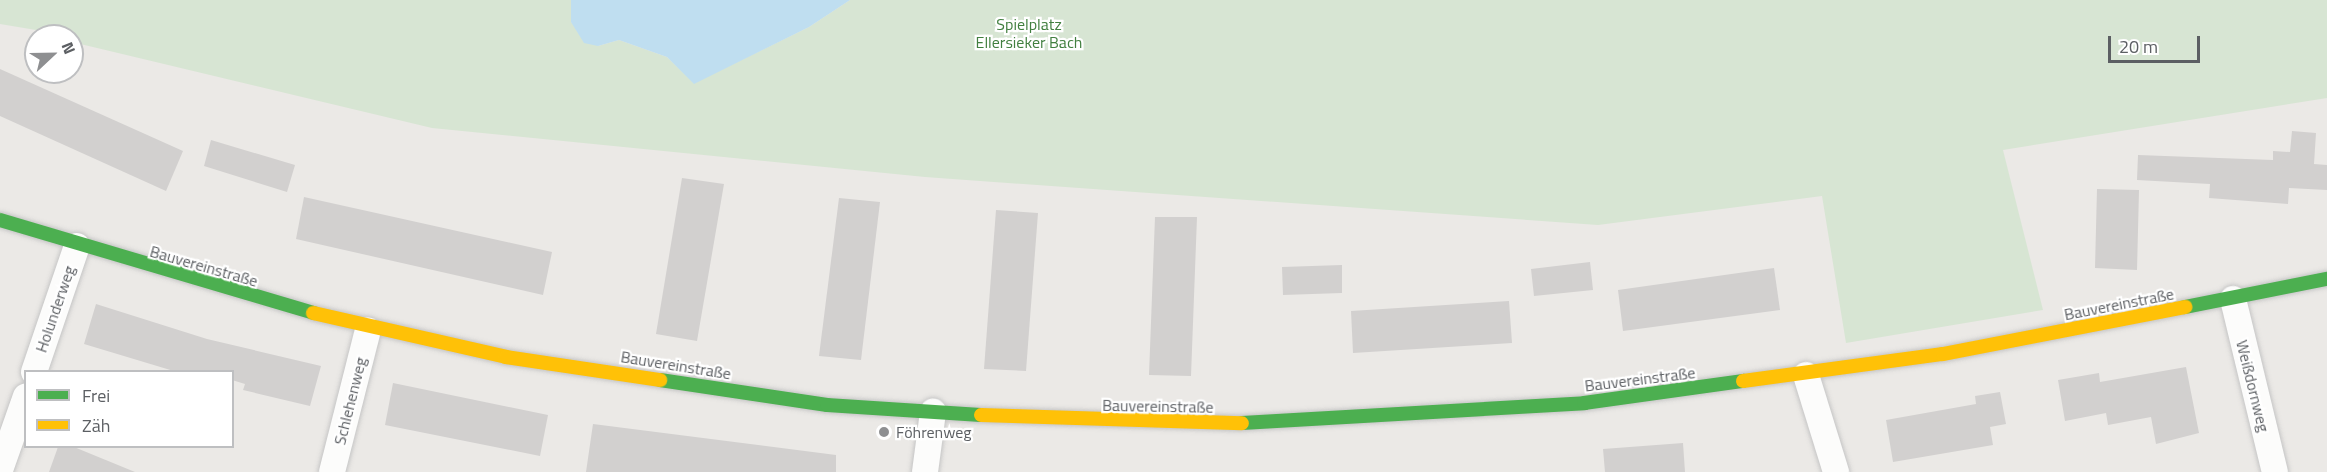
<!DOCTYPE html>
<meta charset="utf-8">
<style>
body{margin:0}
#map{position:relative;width:2327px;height:472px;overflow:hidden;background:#ebe9e6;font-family:"Titillium Web",sans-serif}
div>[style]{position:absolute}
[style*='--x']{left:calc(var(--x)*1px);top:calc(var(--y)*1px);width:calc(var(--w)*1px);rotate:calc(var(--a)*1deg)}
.green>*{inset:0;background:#d7e5d3}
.water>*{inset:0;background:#bfdef0}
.building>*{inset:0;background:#d2d0cf}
.roads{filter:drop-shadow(0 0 2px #c5c5c5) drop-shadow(0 0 2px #c5c5c5)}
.street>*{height:26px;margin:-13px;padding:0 13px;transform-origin:13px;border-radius:13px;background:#fcfcfb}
.fast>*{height:14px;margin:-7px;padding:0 7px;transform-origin:7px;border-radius:7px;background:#4caf50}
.slow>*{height:14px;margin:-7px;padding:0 7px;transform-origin:7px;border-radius:7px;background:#ffc107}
.dots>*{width:16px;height:16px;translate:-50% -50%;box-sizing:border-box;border:3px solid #fff;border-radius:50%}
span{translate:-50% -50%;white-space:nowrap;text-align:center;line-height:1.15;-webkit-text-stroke:4.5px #fff;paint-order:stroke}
.park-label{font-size:16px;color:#417f3f}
.street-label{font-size:16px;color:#5c5f63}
.poi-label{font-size:16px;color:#5c5f63}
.left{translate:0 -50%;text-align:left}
.legend{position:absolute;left:24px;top:370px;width:210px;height:78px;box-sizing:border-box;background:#fff;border:2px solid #bebfc1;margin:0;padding:8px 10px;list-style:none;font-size:18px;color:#5c5f63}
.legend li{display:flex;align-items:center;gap:12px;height:30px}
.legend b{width:30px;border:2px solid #bebfc1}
.north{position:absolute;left:24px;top:24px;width:60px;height:60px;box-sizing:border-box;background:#fff;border:2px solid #bebfc1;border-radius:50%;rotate:68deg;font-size:16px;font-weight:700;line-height:24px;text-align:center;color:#5c5f63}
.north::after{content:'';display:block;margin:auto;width:21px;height:27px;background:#8e8f91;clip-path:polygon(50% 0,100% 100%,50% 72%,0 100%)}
.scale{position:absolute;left:2108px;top:36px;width:92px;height:27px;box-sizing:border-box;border:3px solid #5c5f63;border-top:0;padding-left:8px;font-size:18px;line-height:21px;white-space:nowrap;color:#5c5f63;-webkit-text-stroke:4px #fff;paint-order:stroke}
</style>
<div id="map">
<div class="green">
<i style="clip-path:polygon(0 0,571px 0,571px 22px,598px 46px,619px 40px,667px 57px,694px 83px,809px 27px,850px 0,2327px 0,2327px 98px,2003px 150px,2043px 310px,1846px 343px,1822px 196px,1598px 225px,925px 177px,432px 128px,72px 42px,72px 36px,0 24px)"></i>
</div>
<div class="water">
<i style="clip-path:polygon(571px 0,850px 0,809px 27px,694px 84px,667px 57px,619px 40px,598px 46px,584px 43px,571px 22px)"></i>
</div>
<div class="building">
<i style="clip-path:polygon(0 69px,183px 151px,166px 191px,0 116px)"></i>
<i style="clip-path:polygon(2292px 131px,2316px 133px,2314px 164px,2327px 165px,2327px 190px,2289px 188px,2288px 204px,2209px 198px,2210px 184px,2137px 180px,2138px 155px,2273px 160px,2273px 151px,2290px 152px)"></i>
<i style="clip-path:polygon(211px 140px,295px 165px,287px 192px,204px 166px)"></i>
<i style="clip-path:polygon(682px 178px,724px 184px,697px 341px,656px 334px)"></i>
<i style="clip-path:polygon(2097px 189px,2139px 190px,2137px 270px,2095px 268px)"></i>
<i style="clip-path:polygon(304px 197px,552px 252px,543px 295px,296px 239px)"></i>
<i style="clip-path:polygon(839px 198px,880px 202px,861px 360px,819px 356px)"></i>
<i style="clip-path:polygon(996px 210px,1038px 213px,1026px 371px,984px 369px)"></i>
<i style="clip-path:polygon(1155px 217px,1197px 217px,1191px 376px,1149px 375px)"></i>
<i style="clip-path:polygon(1590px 262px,1593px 290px,1534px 296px,1531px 269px)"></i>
<i style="clip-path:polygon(1342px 265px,1342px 293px,1283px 295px,1282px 267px)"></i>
<i style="clip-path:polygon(1774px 268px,1780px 310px,1623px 331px,1618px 290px)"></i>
<i style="clip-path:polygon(1509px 301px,1512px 343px,1353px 353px,1351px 311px)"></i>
<i style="clip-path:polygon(96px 304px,207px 339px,321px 366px,310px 406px,243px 390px,245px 384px,232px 380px,232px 372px,177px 372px,84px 344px)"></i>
<i style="clip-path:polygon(2186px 367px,2199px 433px,2156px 444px,2151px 417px,2108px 425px,2106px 413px,2065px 421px,2058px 380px,2099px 373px,2100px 382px)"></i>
<i style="clip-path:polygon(393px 383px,548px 415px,540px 456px,385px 425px)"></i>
<i style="clip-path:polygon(2000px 392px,2006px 424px,1990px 427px,1993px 445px,1893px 462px,1886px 420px,1976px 404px,1975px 396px)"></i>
<i style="clip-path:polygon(593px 424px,836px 455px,836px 472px,586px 472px)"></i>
<i style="clip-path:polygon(1683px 443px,1685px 472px,1605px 472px,1603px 449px)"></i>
<i style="clip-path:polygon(58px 447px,74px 447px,135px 472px,49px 472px)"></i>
</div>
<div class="roads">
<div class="street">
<i style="--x:2233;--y:299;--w:178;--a:76.4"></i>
<i style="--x:34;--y:372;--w:133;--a:-71.2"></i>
<i style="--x:1806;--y:375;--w:102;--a:72.8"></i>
<i style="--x:0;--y:470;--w:78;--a:-70.6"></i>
<i style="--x:332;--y:472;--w:146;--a:-75.8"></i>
<i style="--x:925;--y:472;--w:61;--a:-82.4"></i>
</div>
<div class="fast">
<i style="--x:0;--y:220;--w:327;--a:16.5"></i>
<i style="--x:2185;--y:307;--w:145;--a:-11.2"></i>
<i style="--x:660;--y:380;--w:169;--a:8.5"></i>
<i style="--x:827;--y:405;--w:154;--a:3.7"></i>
<i style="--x:1242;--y:423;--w:343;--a:-3.3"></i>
<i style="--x:1584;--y:403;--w:161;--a:-7.9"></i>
</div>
<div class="slow">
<i style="--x:313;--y:313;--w:198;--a:12.8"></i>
<i style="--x:506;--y:357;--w:156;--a:8.5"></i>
<i style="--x:1743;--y:381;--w:202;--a:-7.7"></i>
<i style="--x:1943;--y:354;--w:247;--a:-11"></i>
<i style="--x:981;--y:415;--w:261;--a:1.8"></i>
</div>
</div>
<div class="dots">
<i style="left:884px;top:432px;background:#8e8f91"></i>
</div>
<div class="park-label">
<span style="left:1029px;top:33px">Spielplatz<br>Ellersieker Bach</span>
</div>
<div class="street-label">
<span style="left:204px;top:266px;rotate:16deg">Bauvereinstraße</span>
<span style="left:2119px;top:304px;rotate:-11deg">Bauvereinstraße</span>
<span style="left:55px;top:309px;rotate:-71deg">Holunderweg</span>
<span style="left:676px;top:365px;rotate:9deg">Bauvereinstraße</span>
<span style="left:1640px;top:379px;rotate:-7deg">Bauvereinstraße</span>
<span style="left:2253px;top:386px;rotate:76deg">Weißdornweg</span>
<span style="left:350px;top:401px;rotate:-76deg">Schlehenweg</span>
<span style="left:1158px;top:406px;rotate:1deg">Bauvereinstraße</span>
</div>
<div class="poi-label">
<span class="left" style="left:896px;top:432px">Föhrenweg</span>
</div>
<ul class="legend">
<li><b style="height:8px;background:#4caf50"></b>Frei</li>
<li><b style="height:8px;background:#ffc107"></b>Zäh</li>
</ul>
<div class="north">N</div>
<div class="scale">20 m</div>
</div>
